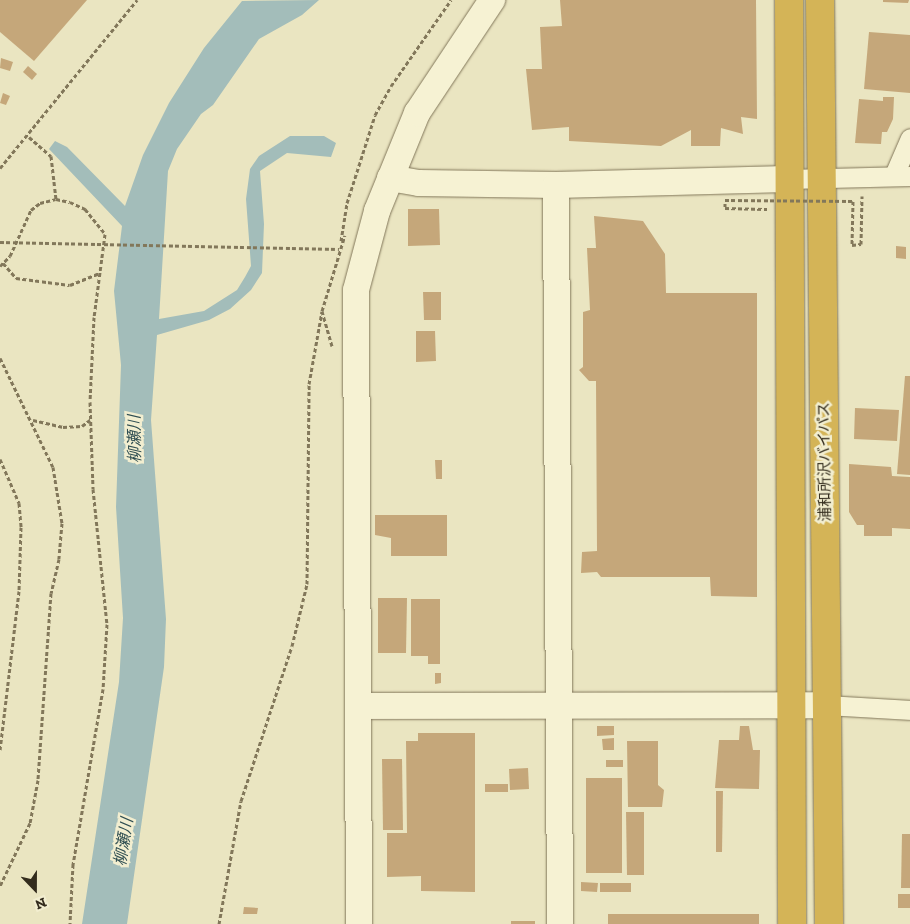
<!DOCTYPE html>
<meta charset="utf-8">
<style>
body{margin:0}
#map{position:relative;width:910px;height:924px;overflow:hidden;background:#eae5c1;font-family:"Zilla Slab","Noto Sans JP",serif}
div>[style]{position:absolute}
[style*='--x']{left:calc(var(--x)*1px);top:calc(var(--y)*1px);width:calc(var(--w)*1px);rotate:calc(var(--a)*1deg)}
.water>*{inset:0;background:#a3bdba}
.building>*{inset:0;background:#c5a77a}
.path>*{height:3px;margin-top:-1.5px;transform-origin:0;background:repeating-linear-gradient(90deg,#82775a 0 4px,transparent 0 6.5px)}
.roads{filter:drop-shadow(0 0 1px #82775a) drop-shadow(0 0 1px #82775a)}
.street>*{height:19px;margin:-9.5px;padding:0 9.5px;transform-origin:9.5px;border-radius:9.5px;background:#f6f2d3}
.secondary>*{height:26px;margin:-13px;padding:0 13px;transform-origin:13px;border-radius:13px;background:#f6f2d3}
.highway>*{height:28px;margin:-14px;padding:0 14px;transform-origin:14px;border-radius:14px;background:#d4b457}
.path-bridge>*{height:3px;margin-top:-1.5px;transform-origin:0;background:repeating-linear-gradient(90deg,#82775a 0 4px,transparent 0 6.5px)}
span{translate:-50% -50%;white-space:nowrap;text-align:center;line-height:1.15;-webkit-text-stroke:5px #f2eed0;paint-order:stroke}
.street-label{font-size:15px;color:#332c1d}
.water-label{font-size:16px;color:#2e4d51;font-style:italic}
.north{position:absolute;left:10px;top:864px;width:50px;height:50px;-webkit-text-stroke:4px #f2eed0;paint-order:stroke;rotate:158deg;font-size:14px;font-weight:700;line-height:20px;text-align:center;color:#332c1d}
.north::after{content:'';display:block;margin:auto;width:18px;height:22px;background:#332c1d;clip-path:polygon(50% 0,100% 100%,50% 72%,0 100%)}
</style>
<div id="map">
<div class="water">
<i style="clip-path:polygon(319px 0,302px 15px,259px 39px,213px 105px,201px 114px,177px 149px,168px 171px,159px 319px,204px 311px,237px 290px,245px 277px,251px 266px,246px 199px,250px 169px,259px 156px,290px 136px,324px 136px,336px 143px,331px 157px,287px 153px,260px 171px,264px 224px,262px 273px,251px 290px,230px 309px,209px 320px,157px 335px,151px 420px,166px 619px,164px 667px,127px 924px,82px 924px,119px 682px,123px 618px,116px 507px,121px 365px,114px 291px,122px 226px,49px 149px,55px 141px,67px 147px,125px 206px,143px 155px,169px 103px,204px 48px,242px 1px)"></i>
</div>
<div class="building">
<i style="clip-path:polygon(0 0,87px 0,34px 61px,0 32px)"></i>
<i style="clip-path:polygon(560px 0,756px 0,757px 119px,741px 117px,743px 134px,721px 128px,720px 146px,691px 146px,691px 130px,661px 146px,569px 141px,569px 127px,532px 130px,526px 69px,542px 69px,540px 27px,562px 26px)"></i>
<i style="clip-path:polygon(883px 0,909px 0,908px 3px,883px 2px)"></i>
<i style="clip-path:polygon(869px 32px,910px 35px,910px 93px,864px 89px)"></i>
<i style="clip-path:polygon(1px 58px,13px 62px,10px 71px,0 68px)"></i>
<i style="clip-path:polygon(28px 66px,37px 74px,32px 80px,23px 72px)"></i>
<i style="clip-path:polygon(3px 93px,10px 96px,6px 105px,0 103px)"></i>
<i style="clip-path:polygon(883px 97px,894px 97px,893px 119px,887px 132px,882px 132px,881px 144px,855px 143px,859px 99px,883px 101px)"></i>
<i style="clip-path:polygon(408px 209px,439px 209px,440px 245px,408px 246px)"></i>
<i style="clip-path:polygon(594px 216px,643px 221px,665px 254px,666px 293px,757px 293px,757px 597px,711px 596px,710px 577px,601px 577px,597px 572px,581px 573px,582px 552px,597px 551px,596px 381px,589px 381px,579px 370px,583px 367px,583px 312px,590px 310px,587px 248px,596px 248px)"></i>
<i style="clip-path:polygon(896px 246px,906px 247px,906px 259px,896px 258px)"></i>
<i style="clip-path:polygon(423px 292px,441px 292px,441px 320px,424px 320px)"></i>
<i style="clip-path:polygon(416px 331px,435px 331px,436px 361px,416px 362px)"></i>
<i style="clip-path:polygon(905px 376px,910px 376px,910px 475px,897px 474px)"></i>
<i style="clip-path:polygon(855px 408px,899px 410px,897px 441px,854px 439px)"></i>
<i style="clip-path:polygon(435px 460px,442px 460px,442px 479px,436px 479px)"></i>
<i style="clip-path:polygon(849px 464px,891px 467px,892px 476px,910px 477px,910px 529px,892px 528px,892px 536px,864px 536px,864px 525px,857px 525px,849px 512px)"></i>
<i style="clip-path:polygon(375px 515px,447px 515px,447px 556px,391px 556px,391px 538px,375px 535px)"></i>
<i style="clip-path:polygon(378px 598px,407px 598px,406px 653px,378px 653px)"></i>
<i style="clip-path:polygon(411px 599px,440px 599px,440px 664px,428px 664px,428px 656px,411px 656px)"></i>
<i style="clip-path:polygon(435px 673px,441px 673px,441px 683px,435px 684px)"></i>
<i style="clip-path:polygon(597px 726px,614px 726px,614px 735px,597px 736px)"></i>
<i style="clip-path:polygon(740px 726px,749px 726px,753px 750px,760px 750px,759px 789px,715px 788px,719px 740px,739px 740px)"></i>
<i style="clip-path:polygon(418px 733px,475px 733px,475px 892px,421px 891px,421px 876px,387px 877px,387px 833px,407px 833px,406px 741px,418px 741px)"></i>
<i style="clip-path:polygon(614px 738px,614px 750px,603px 750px,602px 739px)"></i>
<i style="clip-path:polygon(627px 741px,658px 741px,658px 785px,664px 790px,662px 807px,628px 807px)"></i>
<i style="clip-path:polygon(382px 759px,402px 759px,403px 830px,383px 830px)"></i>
<i style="clip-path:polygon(606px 760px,623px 760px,623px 767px,606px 767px)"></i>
<i style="clip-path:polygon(528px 768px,529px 789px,510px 790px,509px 769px)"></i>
<i style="clip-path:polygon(586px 778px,622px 778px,622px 873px,586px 873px)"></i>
<i style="clip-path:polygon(485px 784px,508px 784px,508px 792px,485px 792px)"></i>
<i style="clip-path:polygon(716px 791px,723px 791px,722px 852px,716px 852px)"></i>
<i style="clip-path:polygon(626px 812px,644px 812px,644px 875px,627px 875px)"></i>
<i style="clip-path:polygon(902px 834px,910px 834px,910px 888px,901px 888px)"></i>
<i style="clip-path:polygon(581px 882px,598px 883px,597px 892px,581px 891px)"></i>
<i style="clip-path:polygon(600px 883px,631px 883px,631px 892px,600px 892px)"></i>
<i style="clip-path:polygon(898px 894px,910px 894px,910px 908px,898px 908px)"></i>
<i style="clip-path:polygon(244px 907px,258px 908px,257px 914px,243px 914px)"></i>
<i style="clip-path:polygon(608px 914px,759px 914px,759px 924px,608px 924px)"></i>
<i style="clip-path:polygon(511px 921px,535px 921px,535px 924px,511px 924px)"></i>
</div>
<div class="path">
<i style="--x:29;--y:137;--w:29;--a:41"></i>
<i style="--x:51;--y:156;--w:43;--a:83.4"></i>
<i style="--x:0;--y:168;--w:217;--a:-50.8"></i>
<i style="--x:853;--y:201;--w:44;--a:91.3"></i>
<i style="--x:852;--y:245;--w:9;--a:-6"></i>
<i style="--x:861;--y:244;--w:48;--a:-88.8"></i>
<i style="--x:725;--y:203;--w:5;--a:90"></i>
<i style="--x:725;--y:208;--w:42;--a:1.4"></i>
<i style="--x:341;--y:241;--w:38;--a:-81"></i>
<i style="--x:347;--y:203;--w:92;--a:-72.3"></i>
<i style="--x:375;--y:115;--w:33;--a:-61"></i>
<i style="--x:391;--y:86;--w:105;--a:-55.1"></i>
<i style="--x:3;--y:263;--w:20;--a:49"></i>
<i style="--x:16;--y:278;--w:54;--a:7.4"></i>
<i style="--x:70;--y:285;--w:32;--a:-22"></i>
<i style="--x:0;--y:266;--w:14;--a:-45"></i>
<i style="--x:10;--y:256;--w:51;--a:-65.5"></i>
<i style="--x:31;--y:210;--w:11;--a:-38"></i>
<i style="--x:40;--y:203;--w:16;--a:-14"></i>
<i style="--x:56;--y:199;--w:14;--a:12"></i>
<i style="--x:70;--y:202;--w:17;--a:25"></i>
<i style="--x:85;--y:209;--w:32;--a:51"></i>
<i style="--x:105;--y:234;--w:84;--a:97.5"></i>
<i style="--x:94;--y:317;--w:85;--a:92.7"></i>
<i style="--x:90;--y:402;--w:87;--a:88"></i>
<i style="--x:93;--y:489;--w:136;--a:84.1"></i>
<i style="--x:107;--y:624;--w:65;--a:93.5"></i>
<i style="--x:103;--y:689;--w:178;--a:99.7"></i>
<i style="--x:73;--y:864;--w:60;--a:92.9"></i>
<i style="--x:332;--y:346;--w:36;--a:-106"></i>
<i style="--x:322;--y:311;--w:79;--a:-73.2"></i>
<i style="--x:0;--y:358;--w:121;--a:64.1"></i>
<i style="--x:53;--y:467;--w:57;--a:80.9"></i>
<i style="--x:62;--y:523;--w:36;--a:95"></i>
<i style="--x:59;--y:559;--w:35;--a:103"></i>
<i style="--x:51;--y:593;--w:187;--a:94"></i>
<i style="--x:38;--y:780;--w:44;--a:100.5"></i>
<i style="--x:30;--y:823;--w:70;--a:115.5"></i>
<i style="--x:33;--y:420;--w:31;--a:13"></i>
<i style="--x:63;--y:427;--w:19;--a:-3"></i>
<i style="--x:82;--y:426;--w:10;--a:-37"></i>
<i style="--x:0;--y:459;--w:48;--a:66.6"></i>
<i style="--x:19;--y:503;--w:24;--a:85"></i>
<i style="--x:21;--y:527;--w:64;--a:91.8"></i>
<i style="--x:19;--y:591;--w:160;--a:96.8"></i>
<i style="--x:219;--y:924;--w:125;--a:-79.9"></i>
<i style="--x:241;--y:801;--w:163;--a:-71.8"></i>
<i style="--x:292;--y:646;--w:64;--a:-76.4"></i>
<i style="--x:307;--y:584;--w:200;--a:-89.4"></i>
<i style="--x:309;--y:384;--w:74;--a:-79.9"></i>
</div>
<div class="roads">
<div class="street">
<i style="--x:894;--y:175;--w:40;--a:-66.6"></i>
<i style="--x:787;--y:179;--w:123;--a:-1.4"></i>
<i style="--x:827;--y:705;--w:83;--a:3.4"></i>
</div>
<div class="secondary">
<i style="--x:390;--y:178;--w:29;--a:10"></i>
<i style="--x:419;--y:183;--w:137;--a:0.8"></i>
<i style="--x:556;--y:185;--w:231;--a:-1.5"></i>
<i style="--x:556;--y:185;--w:739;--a:89.69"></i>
<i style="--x:358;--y:706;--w:469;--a:-0.1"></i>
<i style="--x:359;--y:924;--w:634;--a:-90.27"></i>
<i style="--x:356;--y:290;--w:82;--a:-75.1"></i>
<i style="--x:377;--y:211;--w:106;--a:-67.8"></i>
<i style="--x:417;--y:113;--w:136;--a:-56.4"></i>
</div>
<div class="highway">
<i style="--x:789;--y:0;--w:924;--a:89.81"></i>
<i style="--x:820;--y:0;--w:924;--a:89.44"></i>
</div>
</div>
<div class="path-bridge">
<i style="--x:725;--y:200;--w:128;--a:0.4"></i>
<i style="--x:0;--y:242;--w:339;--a:1.2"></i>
</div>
<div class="street-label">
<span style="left:825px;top:462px;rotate:-91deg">浦和所沢バイパス</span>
</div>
<div class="water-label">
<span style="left:135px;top:439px;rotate:-91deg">柳瀬川</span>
<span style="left:124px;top:842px;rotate:-81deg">柳瀬川</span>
</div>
<div class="north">N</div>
</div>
